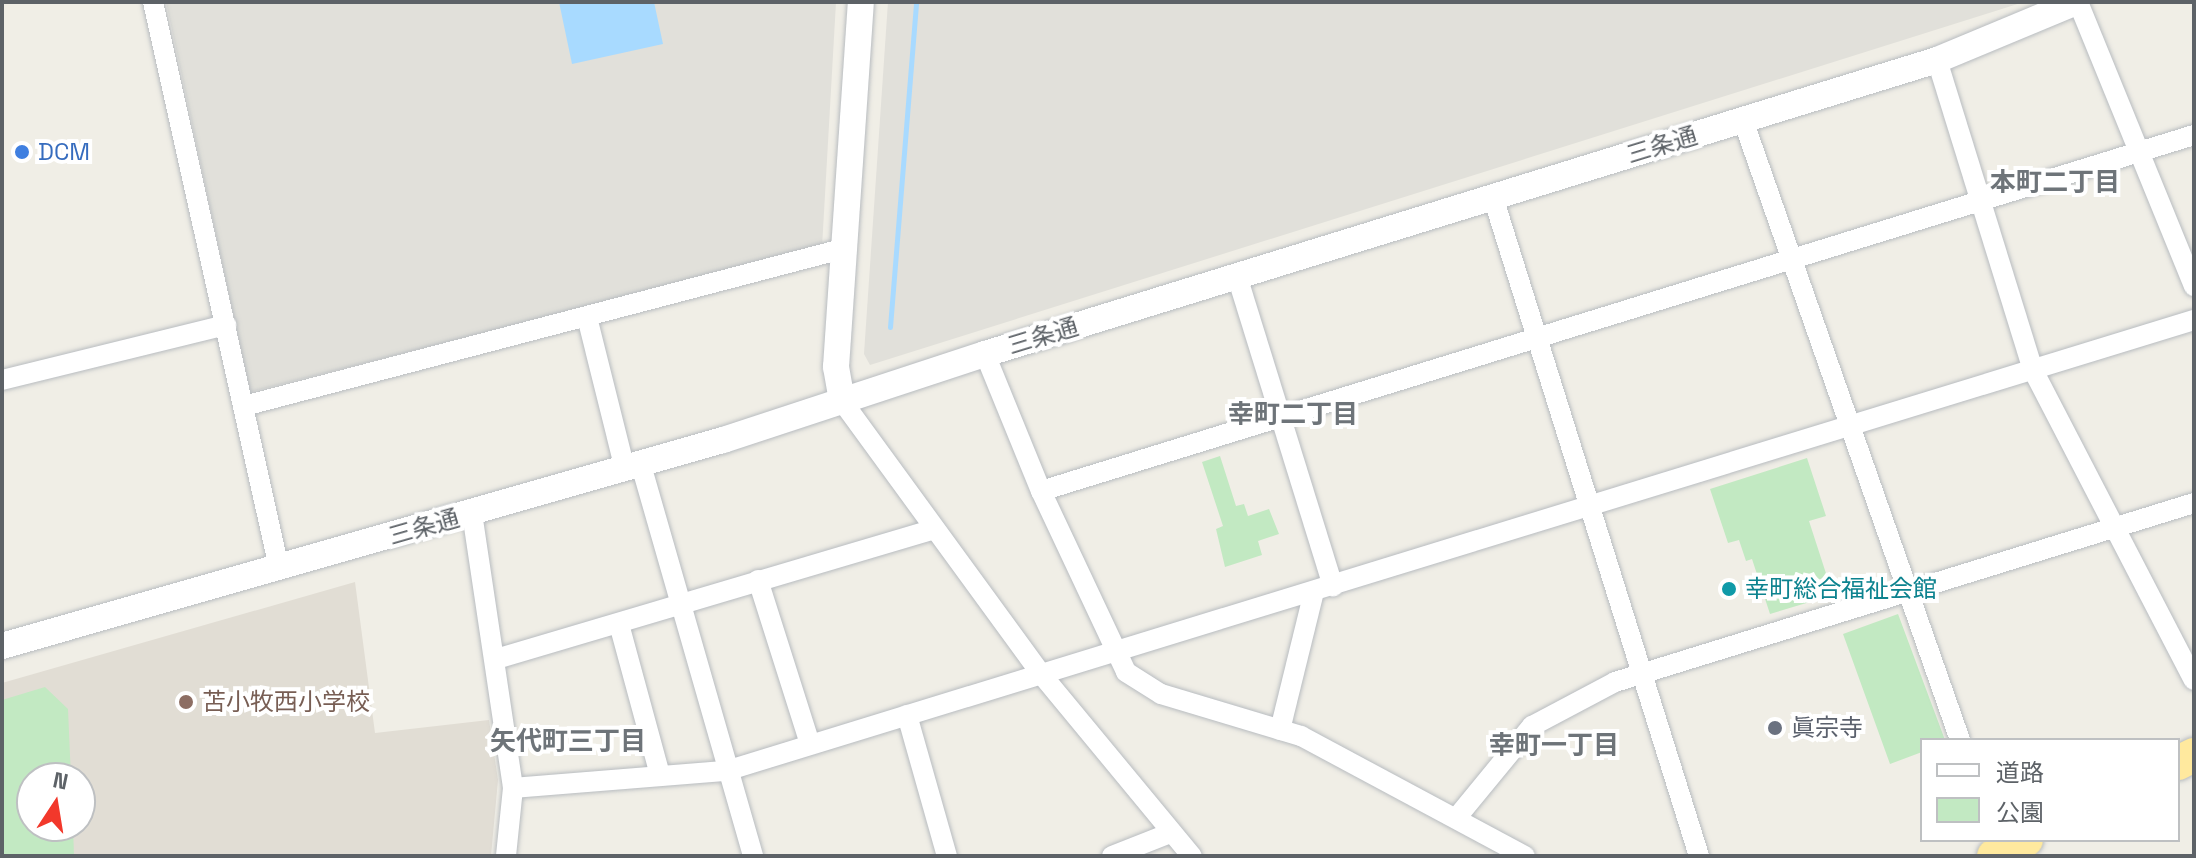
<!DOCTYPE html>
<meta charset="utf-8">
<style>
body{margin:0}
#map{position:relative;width:2196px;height:858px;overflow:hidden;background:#f0eee6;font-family:"Space Grotesk","Noto Sans JP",sans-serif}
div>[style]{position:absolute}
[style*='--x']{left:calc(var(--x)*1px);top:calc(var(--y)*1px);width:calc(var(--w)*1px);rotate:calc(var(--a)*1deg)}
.industrial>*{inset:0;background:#e1e0da}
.education>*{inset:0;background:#e1ddd4}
.green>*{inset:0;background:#c2e9c2}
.water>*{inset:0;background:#a8daff}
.stream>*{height:5px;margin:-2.5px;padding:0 2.5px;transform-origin:2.5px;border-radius:2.5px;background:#a8daff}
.roads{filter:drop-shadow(0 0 2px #b8bcc0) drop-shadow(0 0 2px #b8bcc0)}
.minor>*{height:20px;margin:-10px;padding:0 10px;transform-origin:10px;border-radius:10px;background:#fff}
.tertiary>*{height:26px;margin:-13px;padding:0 13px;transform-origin:13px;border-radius:13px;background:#fff}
.trunk>*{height:34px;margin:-17px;padding:0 17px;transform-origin:17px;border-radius:17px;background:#ffe99e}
.dots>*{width:22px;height:22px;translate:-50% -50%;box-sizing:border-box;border:4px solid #fff;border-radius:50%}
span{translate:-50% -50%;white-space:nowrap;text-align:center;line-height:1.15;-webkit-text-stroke:8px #fff;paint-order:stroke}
.street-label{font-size:24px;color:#5d6267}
.shop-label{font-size:24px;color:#366cbe}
.left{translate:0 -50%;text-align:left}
.culture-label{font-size:24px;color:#0d838f}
.education-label{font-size:24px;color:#785e54}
.worship-label{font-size:24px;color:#5b616d}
.neighbourhood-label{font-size:26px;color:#6e7479;font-weight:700}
.frame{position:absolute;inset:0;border:4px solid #5d6267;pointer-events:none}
.legend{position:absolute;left:1920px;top:738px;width:260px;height:104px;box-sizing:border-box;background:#fff;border:2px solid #bec0c2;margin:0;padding:10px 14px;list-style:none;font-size:24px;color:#5d6267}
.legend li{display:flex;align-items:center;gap:16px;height:40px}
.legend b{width:40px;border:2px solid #bec0c2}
.north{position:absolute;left:16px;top:762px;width:80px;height:80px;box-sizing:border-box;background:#fff;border:2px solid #bec0c2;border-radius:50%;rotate:12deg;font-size:22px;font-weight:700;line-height:32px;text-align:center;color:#5d6267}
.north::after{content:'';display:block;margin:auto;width:28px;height:36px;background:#f2382b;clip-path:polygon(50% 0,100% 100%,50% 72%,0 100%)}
</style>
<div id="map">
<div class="industrial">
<i style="clip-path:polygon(166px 2px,836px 2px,822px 247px,250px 392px)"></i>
<i style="clip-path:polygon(888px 2px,2024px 2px,870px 365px,864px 354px)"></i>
</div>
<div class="education">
<i style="clip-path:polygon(evenodd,355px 582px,375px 733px,489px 720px,498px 780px,491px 856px,2px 856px,2px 683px,355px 582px,32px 778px,80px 778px,80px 826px,32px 826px,32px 778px)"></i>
</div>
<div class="green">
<i style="clip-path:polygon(1220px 456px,1236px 506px,1244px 504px,1248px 516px,1269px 509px,1279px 534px,1258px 541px,1262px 555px,1225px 567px,1216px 529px,1223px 526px,1202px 462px)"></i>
<i style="clip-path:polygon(1807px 458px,1826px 516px,1809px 521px,1833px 595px,1770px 614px,1752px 559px,1746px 561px,1739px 540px,1728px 543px,1710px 489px)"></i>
<i style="clip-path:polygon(1898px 614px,1945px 740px,1922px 740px,1922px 752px,1890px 764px,1843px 634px)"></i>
<i style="clip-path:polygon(45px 687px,68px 709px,71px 778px,32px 778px,32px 826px,73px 826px,74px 856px,2px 856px,2px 700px)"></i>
</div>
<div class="water">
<i style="clip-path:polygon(559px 2px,654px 2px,663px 44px,572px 64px)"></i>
</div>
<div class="stream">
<i style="--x:890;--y:327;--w:326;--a:-85.4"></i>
</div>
<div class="roads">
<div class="minor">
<i style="--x:153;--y:2;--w:580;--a:77.45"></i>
<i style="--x:2078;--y:2;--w:307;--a:67.8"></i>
<i style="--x:1937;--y:60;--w:325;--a:72.8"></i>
<i style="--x:2033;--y:370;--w:349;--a:62.6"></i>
<i style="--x:1743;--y:120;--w:657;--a:70.71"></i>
<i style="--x:1493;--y:197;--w:690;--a:72.64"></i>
<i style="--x:1237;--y:276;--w:325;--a:72.8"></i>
<i style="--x:587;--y:317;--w:157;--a:76"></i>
<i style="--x:985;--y:354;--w:148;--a:67.8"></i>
<i style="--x:1041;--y:491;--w:200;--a:64.8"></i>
<i style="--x:1126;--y:672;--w:41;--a:32.2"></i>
<i style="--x:1161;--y:694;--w:146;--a:16.7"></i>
<i style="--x:1301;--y:736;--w:254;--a:28.2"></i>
<i style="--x:2;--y:380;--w:231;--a:-13.8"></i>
<i style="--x:842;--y:401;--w:339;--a:53.9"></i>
<i style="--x:1042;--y:675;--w:235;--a:50.4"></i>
<i style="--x:244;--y:406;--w:618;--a:-14.71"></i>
<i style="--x:641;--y:465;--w:407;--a:74"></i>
<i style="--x:1041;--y:491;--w:1207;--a:-17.16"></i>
<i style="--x:472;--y:513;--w:278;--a:81.5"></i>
<i style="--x:513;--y:788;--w:68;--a:95.9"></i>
<i style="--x:758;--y:580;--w:172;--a:72.4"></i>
<i style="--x:619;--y:624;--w:156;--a:74.8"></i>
<i style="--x:496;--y:659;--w:455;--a:-16.5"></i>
<i style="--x:907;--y:715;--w:147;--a:74.2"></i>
<i style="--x:1280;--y:730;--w:142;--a:-76.2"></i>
<i style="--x:513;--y:788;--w:214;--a:-4.6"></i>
<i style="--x:726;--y:771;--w:1536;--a:-17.08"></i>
<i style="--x:1458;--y:816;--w:117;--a:-50.6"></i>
<i style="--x:1532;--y:726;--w:94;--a:-27.9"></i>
<i style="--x:1615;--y:682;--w:606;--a:-17.18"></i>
<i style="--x:1112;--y:856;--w:62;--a:-21.6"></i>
</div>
<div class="tertiary">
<i style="--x:842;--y:401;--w:35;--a:-100"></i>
<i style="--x:836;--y:367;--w:366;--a:-86.1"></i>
<i style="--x:2;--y:646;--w:750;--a:-15.95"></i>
<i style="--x:723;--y:440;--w:276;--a:-18.2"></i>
<i style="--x:985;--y:354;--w:996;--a:-17.16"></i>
<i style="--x:1937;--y:60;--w:151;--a:-22.6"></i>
</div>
<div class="trunk">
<i style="--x:2178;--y:763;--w:18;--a:-27"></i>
<i style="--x:1994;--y:856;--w:36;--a:-27"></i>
</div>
</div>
<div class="dots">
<i style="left:22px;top:152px;background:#3f7fe0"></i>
<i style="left:1729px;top:589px;background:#0f9aa8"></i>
<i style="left:186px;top:702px;background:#8d6e63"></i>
<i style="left:1775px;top:728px;background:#6b7280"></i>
</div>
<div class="street-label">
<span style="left:1662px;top:145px;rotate:-17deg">三条通</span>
<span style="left:1043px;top:336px;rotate:-17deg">三条通</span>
<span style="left:424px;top:527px;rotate:-16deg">三条通</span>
</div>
<div class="shop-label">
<span class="left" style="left:38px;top:152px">DCM</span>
</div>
<div class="culture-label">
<span class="left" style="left:1745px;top:589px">幸町総合福祉会館</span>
</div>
<div class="education-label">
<span class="left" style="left:202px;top:702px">苫小牧西小学校</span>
</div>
<div class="worship-label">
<span class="left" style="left:1791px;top:728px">眞宗寺</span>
</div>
<div class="neighbourhood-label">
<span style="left:2055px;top:183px">本町二丁目</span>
<span style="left:1293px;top:415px">幸町二丁目</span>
<span style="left:568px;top:742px">矢代町三丁目</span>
<span style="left:1554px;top:746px">幸町一丁目</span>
</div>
<div class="frame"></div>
<ul class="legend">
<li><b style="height:10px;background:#fff"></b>道路</li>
<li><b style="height:22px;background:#c2e9c2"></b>公園</li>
</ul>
<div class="north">N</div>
</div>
